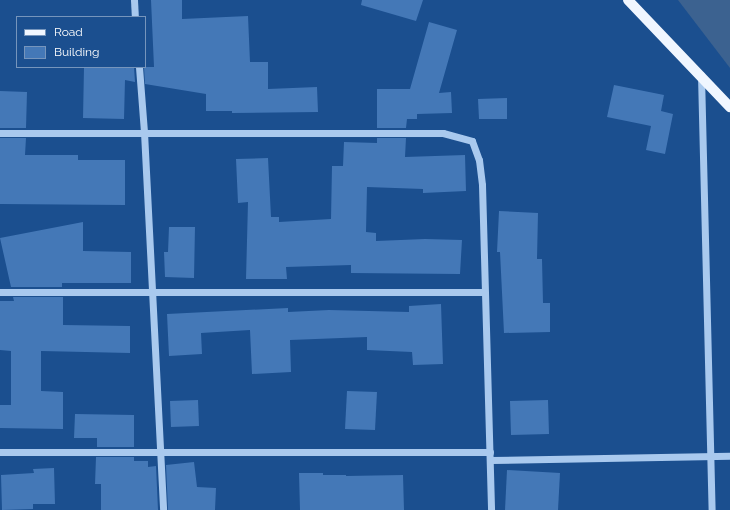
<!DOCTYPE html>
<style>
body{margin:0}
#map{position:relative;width:730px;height:510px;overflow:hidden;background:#1b4f8f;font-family:Raleway,sans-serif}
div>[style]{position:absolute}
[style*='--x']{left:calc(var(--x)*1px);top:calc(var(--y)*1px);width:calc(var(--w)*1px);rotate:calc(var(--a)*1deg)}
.water>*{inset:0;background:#3c6290}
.building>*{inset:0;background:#4478b7}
.minor>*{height:7px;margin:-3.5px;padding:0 3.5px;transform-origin:3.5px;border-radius:3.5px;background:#a9c9ee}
.major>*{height:10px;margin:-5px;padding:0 5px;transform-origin:5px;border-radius:5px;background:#f0f6ff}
span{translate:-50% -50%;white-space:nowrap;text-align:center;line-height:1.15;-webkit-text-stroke:3px #1b4f8f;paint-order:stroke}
.legend{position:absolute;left:16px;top:16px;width:130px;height:52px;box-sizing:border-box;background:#1b4f8f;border:1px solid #7695bc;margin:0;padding:5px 7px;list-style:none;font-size:12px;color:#fff}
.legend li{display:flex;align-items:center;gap:8px;height:20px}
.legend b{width:20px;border:1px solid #7695bc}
</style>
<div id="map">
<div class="water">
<i style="clip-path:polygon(678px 0,730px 0,730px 68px)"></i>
</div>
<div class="building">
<i style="clip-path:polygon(151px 0,182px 0,182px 19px,248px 16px,250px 62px,268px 62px,268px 89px,317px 87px,318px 112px,232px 113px,232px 111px,206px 111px,206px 94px,145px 84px,144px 67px,154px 67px)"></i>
<i style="clip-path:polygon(362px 0,423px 0,416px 21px,361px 5px)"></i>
<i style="clip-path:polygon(429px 22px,457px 30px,439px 93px,451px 92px,452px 113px,417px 114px,417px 119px,407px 119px,406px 128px,377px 128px,377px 89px,410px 89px)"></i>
<i style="clip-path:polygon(84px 67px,134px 67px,135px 82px,125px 80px,124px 119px,83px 118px)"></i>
<i style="clip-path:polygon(614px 85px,664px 95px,661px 111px,673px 114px,665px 154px,646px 150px,651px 126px,607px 117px)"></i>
<i style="clip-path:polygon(0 91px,27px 92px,26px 128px,0 128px)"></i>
<i style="clip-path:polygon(507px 98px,507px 119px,479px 119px,478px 99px)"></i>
<i style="clip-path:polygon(0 138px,26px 138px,25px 155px,78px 155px,78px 160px,125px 160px,125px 205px,0 204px)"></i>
<i style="clip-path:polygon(377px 138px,406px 138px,405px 157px,465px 155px,466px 191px,423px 193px,423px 189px,367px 187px,366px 232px,376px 233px,376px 241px,425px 239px,462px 240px,460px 274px,351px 273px,351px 265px,286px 267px,287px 279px,246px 279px,248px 202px,238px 203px,236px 159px,268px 158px,271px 217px,279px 217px,279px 222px,331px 219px,332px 166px,343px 166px,344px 142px,377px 143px)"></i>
<i style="clip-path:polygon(499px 211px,538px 213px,537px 259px,542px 259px,543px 303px,550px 303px,550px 332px,504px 333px,500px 252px,497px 252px)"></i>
<i style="clip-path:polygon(83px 222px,83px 251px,131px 252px,131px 283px,62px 283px,62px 287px,11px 287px,0 238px)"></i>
<i style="clip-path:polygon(169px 227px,195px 227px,194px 278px,165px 277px,164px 252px,168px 252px)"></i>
<i style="clip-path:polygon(13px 297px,63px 297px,63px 325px,130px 326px,130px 353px,41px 351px,41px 391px,63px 392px,63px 429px,0 428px,0 405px,11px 405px,11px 351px,0 350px,0 301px,14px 301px)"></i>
<i style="clip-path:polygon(441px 304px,443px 364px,413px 365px,412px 352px,367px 350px,367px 337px,290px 340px,291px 372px,252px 374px,250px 330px,201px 333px,202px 354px,169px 356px,167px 314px,288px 308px,288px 312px,329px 310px,409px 312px,409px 306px)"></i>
<i style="clip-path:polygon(347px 391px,377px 392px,375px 430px,345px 429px)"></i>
<i style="clip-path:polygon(198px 400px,199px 426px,171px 427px,170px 401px)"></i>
<i style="clip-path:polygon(548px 400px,549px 434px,511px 435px,510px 401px)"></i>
<i style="clip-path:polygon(75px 414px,134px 415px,134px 447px,97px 447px,97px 438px,74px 438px)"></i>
<i style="clip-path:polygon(96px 457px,134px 457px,134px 461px,148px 461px,148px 467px,156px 466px,158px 510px,101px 510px,101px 484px,95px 484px)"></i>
<i style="clip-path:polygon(194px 462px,197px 487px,216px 488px,215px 510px,168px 510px,166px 465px)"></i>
<i style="clip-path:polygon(54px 468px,55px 504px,33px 504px,33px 509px,2px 510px,1px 475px,34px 473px,33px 469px)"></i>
<i style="clip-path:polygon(507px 470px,560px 473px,558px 510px,505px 510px)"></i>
<i style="clip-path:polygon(299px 473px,323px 473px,323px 475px,346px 475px,346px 476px,403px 475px,404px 510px,300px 510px)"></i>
</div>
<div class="minor">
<i style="--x:134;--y:0;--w:17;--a:87"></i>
<i style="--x:139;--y:67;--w:65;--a:85.6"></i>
<i style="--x:144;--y:132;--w:378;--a:87.1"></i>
<i style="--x:701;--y:75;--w:435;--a:88.6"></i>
<i style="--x:0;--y:133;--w:443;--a:0"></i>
<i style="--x:443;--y:133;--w:30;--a:15"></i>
<i style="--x:472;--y:141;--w:20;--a:70"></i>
<i style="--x:479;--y:160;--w:25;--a:83"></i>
<i style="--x:482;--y:185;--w:325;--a:88.4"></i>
<i style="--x:0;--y:292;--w:484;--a:0"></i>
<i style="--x:0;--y:452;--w:490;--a:0"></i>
<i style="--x:491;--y:460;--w:239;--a:-1"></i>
</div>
<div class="major">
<i style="--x:628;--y:0;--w:148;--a:46.4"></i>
</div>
<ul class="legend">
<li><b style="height:5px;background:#f0f6ff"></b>Road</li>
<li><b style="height:11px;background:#4478b7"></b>Building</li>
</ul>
</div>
